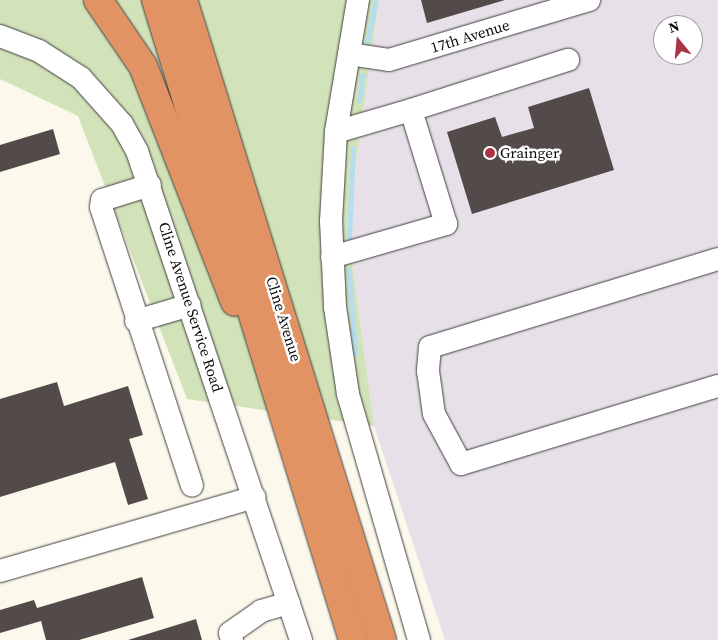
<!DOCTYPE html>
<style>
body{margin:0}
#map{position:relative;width:718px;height:640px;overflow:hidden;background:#fcf8eb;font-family:"Source Serif 4",serif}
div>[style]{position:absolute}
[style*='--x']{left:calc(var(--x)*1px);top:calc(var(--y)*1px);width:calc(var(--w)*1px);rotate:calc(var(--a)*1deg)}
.industrial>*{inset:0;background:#e7e0e9}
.green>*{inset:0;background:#d2e2b9}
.stream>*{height:4.5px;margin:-2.25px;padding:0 2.25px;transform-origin:2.25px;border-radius:2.25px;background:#b6ddee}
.building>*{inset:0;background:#524b49}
.roads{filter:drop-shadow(0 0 1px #3e3e3e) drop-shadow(0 0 1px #3e3e3e)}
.minor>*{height:22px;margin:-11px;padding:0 11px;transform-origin:11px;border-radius:11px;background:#fff}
.highway>*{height:28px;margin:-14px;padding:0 14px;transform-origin:14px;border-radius:14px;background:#e29363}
.dots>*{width:14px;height:14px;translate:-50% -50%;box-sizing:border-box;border:2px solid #fff;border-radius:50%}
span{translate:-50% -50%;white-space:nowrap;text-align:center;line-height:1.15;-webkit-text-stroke:5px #fff;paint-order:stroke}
.street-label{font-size:15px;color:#0b0b0b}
.poi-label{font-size:15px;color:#0b0b0b}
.left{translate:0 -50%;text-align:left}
.north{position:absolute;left:653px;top:15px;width:50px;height:50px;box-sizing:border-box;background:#fff;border:1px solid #9d9d9d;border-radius:50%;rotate:343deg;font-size:14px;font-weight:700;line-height:20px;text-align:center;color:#0b0b0b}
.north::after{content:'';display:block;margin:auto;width:18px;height:22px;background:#a93544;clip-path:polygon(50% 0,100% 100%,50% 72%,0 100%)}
</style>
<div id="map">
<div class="industrial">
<i style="clip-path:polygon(evenodd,379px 0,718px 0,718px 640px,445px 640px,374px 426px,347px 224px,379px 0,663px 25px,693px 25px,693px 55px,663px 55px,663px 25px)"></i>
</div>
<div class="green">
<i style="clip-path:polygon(0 0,379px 0,347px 224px,374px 426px,187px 399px,78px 116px,0 79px)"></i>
</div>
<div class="stream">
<i style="--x:367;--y:43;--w:44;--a:-78.2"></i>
<i style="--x:359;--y:101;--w:25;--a:-83"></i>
<i style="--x:349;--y:238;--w:89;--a:-87.4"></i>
<i style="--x:349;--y:270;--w:83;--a:85.2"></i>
</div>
<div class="building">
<i style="clip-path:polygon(421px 0,505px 0,427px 23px)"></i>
<i style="clip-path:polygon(589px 88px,614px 170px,472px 214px,447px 132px,495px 117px,502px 137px,534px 128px,528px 107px)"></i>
<i style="clip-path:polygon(53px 129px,60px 154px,0 172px,0 145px)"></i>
<i style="clip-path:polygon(57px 382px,64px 406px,128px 386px,143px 435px,129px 439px,148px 499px,128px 505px,115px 462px,0 497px,0 399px)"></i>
<i style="clip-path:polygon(142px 577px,154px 618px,79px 640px,46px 640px,41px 621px,0 633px,0 610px,34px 600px,37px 608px)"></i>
<i style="clip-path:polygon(196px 619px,202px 640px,128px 640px)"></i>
</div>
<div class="roads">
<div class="minor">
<i style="--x:358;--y:0;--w:134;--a:99.5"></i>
<i style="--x:336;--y:132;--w:89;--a:93.2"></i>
<i style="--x:331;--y:221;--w:86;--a:87.3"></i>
<i style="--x:335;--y:307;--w:88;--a:81.5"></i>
<i style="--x:348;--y:394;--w:256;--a:73.9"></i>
<i style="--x:0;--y:36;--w:42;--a:21"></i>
<i style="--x:39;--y:51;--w:50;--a:32.7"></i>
<i style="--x:81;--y:78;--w:62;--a:48.3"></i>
<i style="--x:122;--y:124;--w:31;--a:61"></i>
<i style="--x:137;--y:151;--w:516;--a:71.46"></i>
<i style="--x:349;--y:54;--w:40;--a:8.5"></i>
<i style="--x:389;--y:60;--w:209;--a:-16.7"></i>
<i style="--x:411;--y:110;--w:165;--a:-17.7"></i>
<i style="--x:150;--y:185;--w:50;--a:162.6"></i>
<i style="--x:102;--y:200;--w:7;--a:98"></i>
<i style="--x:101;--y:207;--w:293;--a:71.9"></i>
<i style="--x:332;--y:257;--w:119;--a:-16.1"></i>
<i style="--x:446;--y:224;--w:119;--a:-107.1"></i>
<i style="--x:411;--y:110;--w:78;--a:163.7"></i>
<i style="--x:718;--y:259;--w:301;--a:163"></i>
<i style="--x:430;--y:347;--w:24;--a:95"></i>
<i style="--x:428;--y:371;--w:43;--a:82.1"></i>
<i style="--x:434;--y:414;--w:57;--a:61.6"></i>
<i style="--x:461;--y:464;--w:269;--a:-16.9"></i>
<i style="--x:136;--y:321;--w:56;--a:-16.5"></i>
<i style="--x:0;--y:571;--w:265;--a:-16.2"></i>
<i style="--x:232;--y:640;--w:7;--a:-106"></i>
<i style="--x:230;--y:633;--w:38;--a:-35"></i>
<i style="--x:261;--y:611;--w:29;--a:-16"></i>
</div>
<div class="highway">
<i style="--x:98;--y:0;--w:80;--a:55.7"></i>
<i style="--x:143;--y:66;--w:253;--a:68.7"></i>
<i style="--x:156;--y:0;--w:670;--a:72.89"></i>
<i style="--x:183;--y:0;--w:670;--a:72.73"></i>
</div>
</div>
<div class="dots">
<i style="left:490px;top:153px;background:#a93544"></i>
</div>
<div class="street-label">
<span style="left:470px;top:36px;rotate:-17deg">17th Avenue</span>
<span style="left:191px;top:307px;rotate:72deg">Cline Avenue Service Road</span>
<span style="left:284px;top:319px;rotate:73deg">Cline Avenue</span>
</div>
<div class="poi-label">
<span class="left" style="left:500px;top:153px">Grainger</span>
</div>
<div class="north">N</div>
</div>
